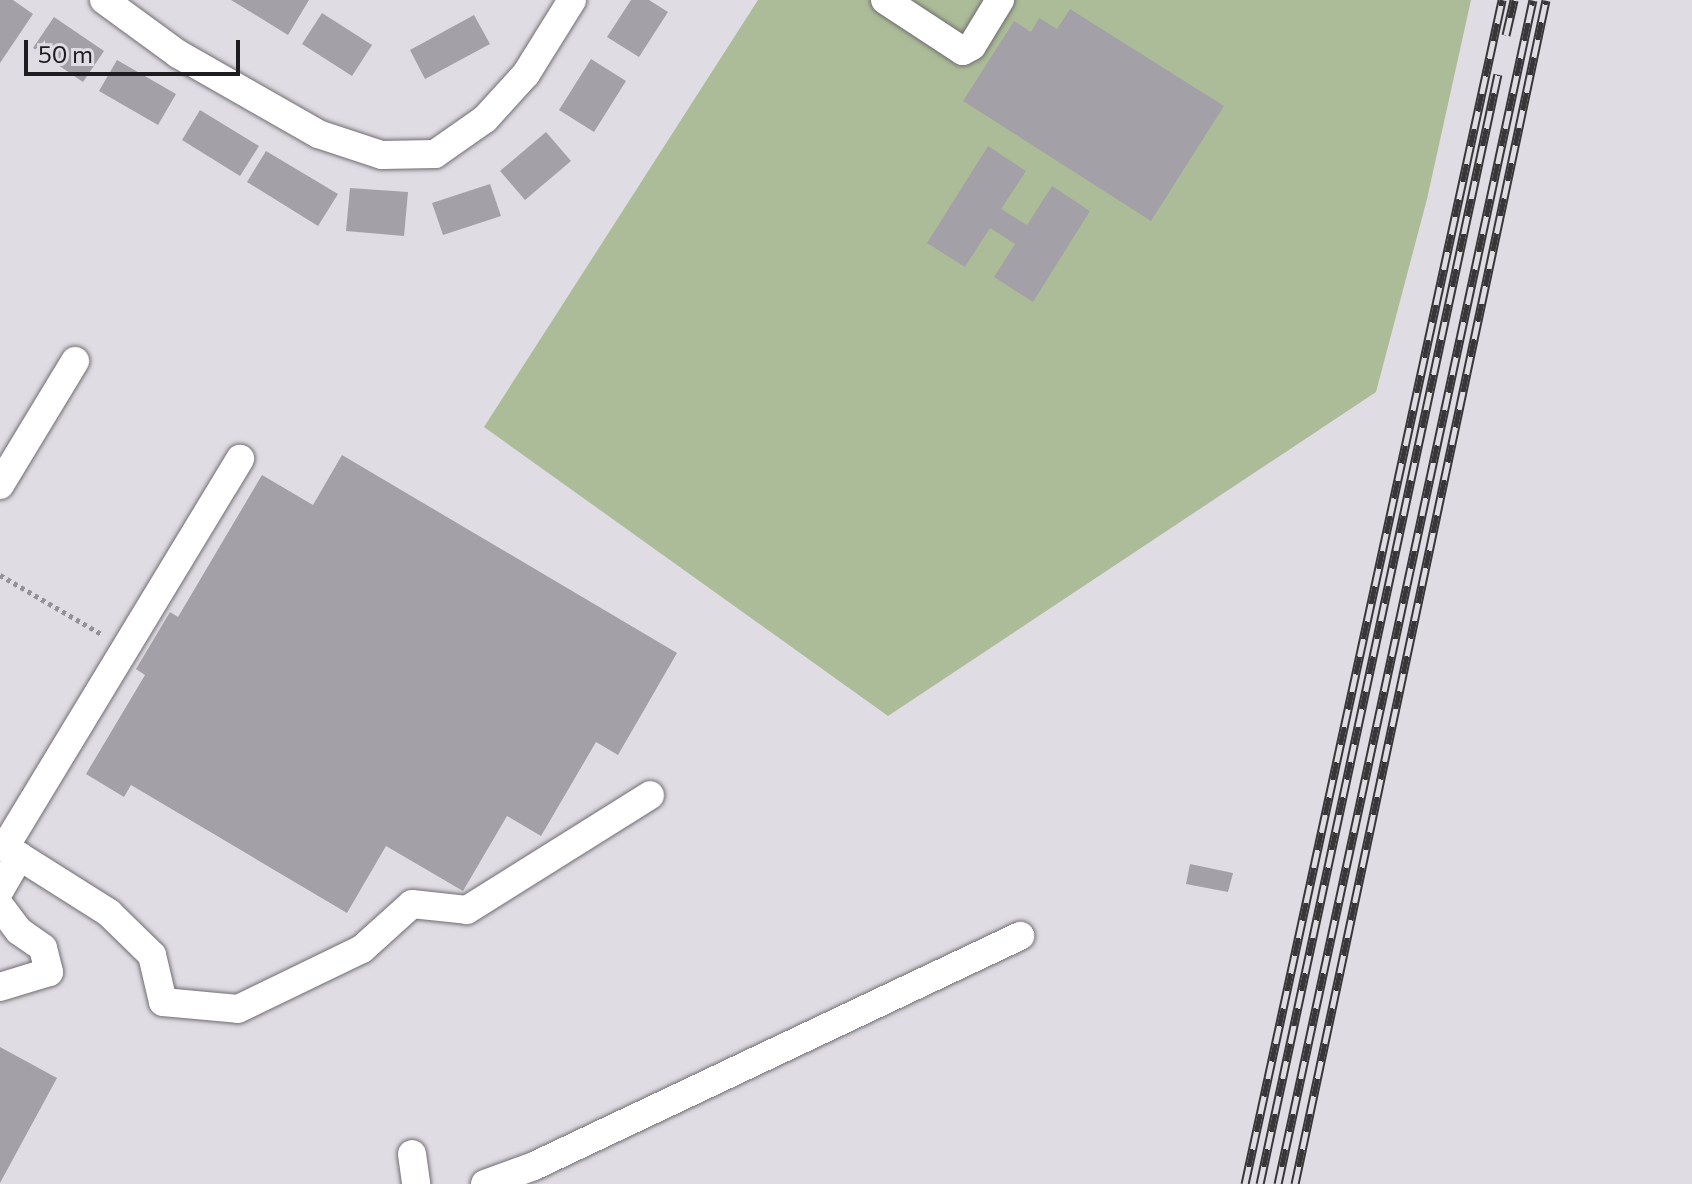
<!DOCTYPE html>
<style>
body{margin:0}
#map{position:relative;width:1692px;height:1184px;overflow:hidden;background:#e0dce3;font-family:Commissioner,sans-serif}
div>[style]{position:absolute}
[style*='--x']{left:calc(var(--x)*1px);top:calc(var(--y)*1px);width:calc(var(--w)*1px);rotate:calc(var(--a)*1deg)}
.green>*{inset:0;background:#acbc98}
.building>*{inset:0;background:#a4a0a7}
.path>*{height:5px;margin-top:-2.5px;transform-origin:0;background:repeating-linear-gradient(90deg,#959297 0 4px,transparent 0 8px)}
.roads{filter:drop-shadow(0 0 2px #706c72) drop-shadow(0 0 2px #706c72)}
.minor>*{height:28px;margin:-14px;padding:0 14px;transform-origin:14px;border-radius:14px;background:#fff}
.rail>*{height:9px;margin-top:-4.5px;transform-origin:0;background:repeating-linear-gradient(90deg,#e0dce3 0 18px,#383639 0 36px);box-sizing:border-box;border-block:2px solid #383639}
span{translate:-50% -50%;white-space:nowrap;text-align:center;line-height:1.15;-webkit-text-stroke:8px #e0dce3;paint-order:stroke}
.scale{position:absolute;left:24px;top:40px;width:216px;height:36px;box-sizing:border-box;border:4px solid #1d1c1e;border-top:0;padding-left:10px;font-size:24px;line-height:28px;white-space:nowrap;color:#1d1c1e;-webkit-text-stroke:6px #e0dce3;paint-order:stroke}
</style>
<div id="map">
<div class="green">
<i style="clip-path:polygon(758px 0,1471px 0,1427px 199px,1376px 392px,888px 716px,484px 427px)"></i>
</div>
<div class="building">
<i style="clip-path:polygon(0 0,13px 0,33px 14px,0 63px)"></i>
<i style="clip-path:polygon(231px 0,309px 0,288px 35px)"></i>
<i style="clip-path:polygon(631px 0,649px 0,668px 12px,639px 57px,607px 37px)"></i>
<i style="clip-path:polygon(1070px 9px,1224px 106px,1151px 221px,963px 101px,1014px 21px,1031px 32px,1039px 18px,1057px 29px)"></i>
<i style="clip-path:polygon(322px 13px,372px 45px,352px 76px,302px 44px)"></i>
<i style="clip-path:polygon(474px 15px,490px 44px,425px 79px,410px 50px)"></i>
<i style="clip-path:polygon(54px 17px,104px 51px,83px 82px,33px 48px)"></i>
<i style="clip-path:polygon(591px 59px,626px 81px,594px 132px,559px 110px)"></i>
<i style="clip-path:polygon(117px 60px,176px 94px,158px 125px,99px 91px)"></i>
<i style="clip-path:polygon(200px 110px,259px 146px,240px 176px,182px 140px)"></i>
<i style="clip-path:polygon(546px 132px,571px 161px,525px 200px,500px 171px)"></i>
<i style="clip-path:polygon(988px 146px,1026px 171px,1001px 209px,1027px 225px,1052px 186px,1090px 211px,1033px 302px,994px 277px,1015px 244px,990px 228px,965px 267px,927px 243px)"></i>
<i style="clip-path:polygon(266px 151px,338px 194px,318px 226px,247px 182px)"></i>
<i style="clip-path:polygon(490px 184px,501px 216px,443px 235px,432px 203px)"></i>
<i style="clip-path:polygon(350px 188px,408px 192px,404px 236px,346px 231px)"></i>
<i style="clip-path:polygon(342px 455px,677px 653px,618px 755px,596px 742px,541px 836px,507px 816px,463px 891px,386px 846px,347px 913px,131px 785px,124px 797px,86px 774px,145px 675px,136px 669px,142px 659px,170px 612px,178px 617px,262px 475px,313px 505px)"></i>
<i style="clip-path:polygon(1190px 864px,1233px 873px,1228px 892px,1186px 884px)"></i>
<i style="clip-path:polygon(0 1047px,57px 1078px,0 1183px)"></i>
</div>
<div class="path">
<i style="--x:0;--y:575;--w:119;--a:30.2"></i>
</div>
<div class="roads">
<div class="minor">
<i style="--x:104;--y:0;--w:92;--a:36.1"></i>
<i style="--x:178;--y:54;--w:161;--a:29.7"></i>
<i style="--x:318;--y:134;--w:67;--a:18.2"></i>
<i style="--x:382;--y:155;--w:53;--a:-1.1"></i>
<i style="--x:435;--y:154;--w:61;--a:-35"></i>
<i style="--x:485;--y:119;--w:61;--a:-47.7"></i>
<i style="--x:526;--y:74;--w:87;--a:-58.1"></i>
<i style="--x:885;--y:0;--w:93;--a:33.2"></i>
<i style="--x:963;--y:51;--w:10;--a:-29"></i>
<i style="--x:972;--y:46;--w:54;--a:-58.7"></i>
<i style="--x:0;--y:485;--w:145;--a:-58.8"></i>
<i style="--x:0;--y:844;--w:129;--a:32.3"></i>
<i style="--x:109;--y:913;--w:60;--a:44.3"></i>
<i style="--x:152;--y:955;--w:48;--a:76.8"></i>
<i style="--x:163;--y:1002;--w:75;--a:5.3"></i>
<i style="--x:238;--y:1009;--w:138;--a:-25.8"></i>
<i style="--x:362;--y:949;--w:67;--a:-42"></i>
<i style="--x:412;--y:904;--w:55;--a:6.2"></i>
<i style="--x:467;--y:910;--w:216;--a:-32.1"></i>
<i style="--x:5;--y:847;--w:454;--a:-58.8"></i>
<i style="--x:0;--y:890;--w:39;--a:-60"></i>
<i style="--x:0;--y:906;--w:31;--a:53"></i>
<i style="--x:19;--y:931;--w:29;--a:35"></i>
<i style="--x:43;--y:948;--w:25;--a:76"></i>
<i style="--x:49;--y:972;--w:51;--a:163"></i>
<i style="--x:412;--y:1154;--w:30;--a:82"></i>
<i style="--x:485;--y:1184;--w:52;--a:-20.2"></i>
<i style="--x:534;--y:1166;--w:538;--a:-25.33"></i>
</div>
</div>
<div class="rail">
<i style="--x:1506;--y:35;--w:36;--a:-77"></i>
<i style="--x:1245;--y:1184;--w:1212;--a:-77.75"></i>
<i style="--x:1260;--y:1184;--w:1135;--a:-77.9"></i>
<i style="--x:1278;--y:1184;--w:1211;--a:-77.85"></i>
<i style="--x:1295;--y:1184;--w:1210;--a:-78.03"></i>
</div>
<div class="scale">50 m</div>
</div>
